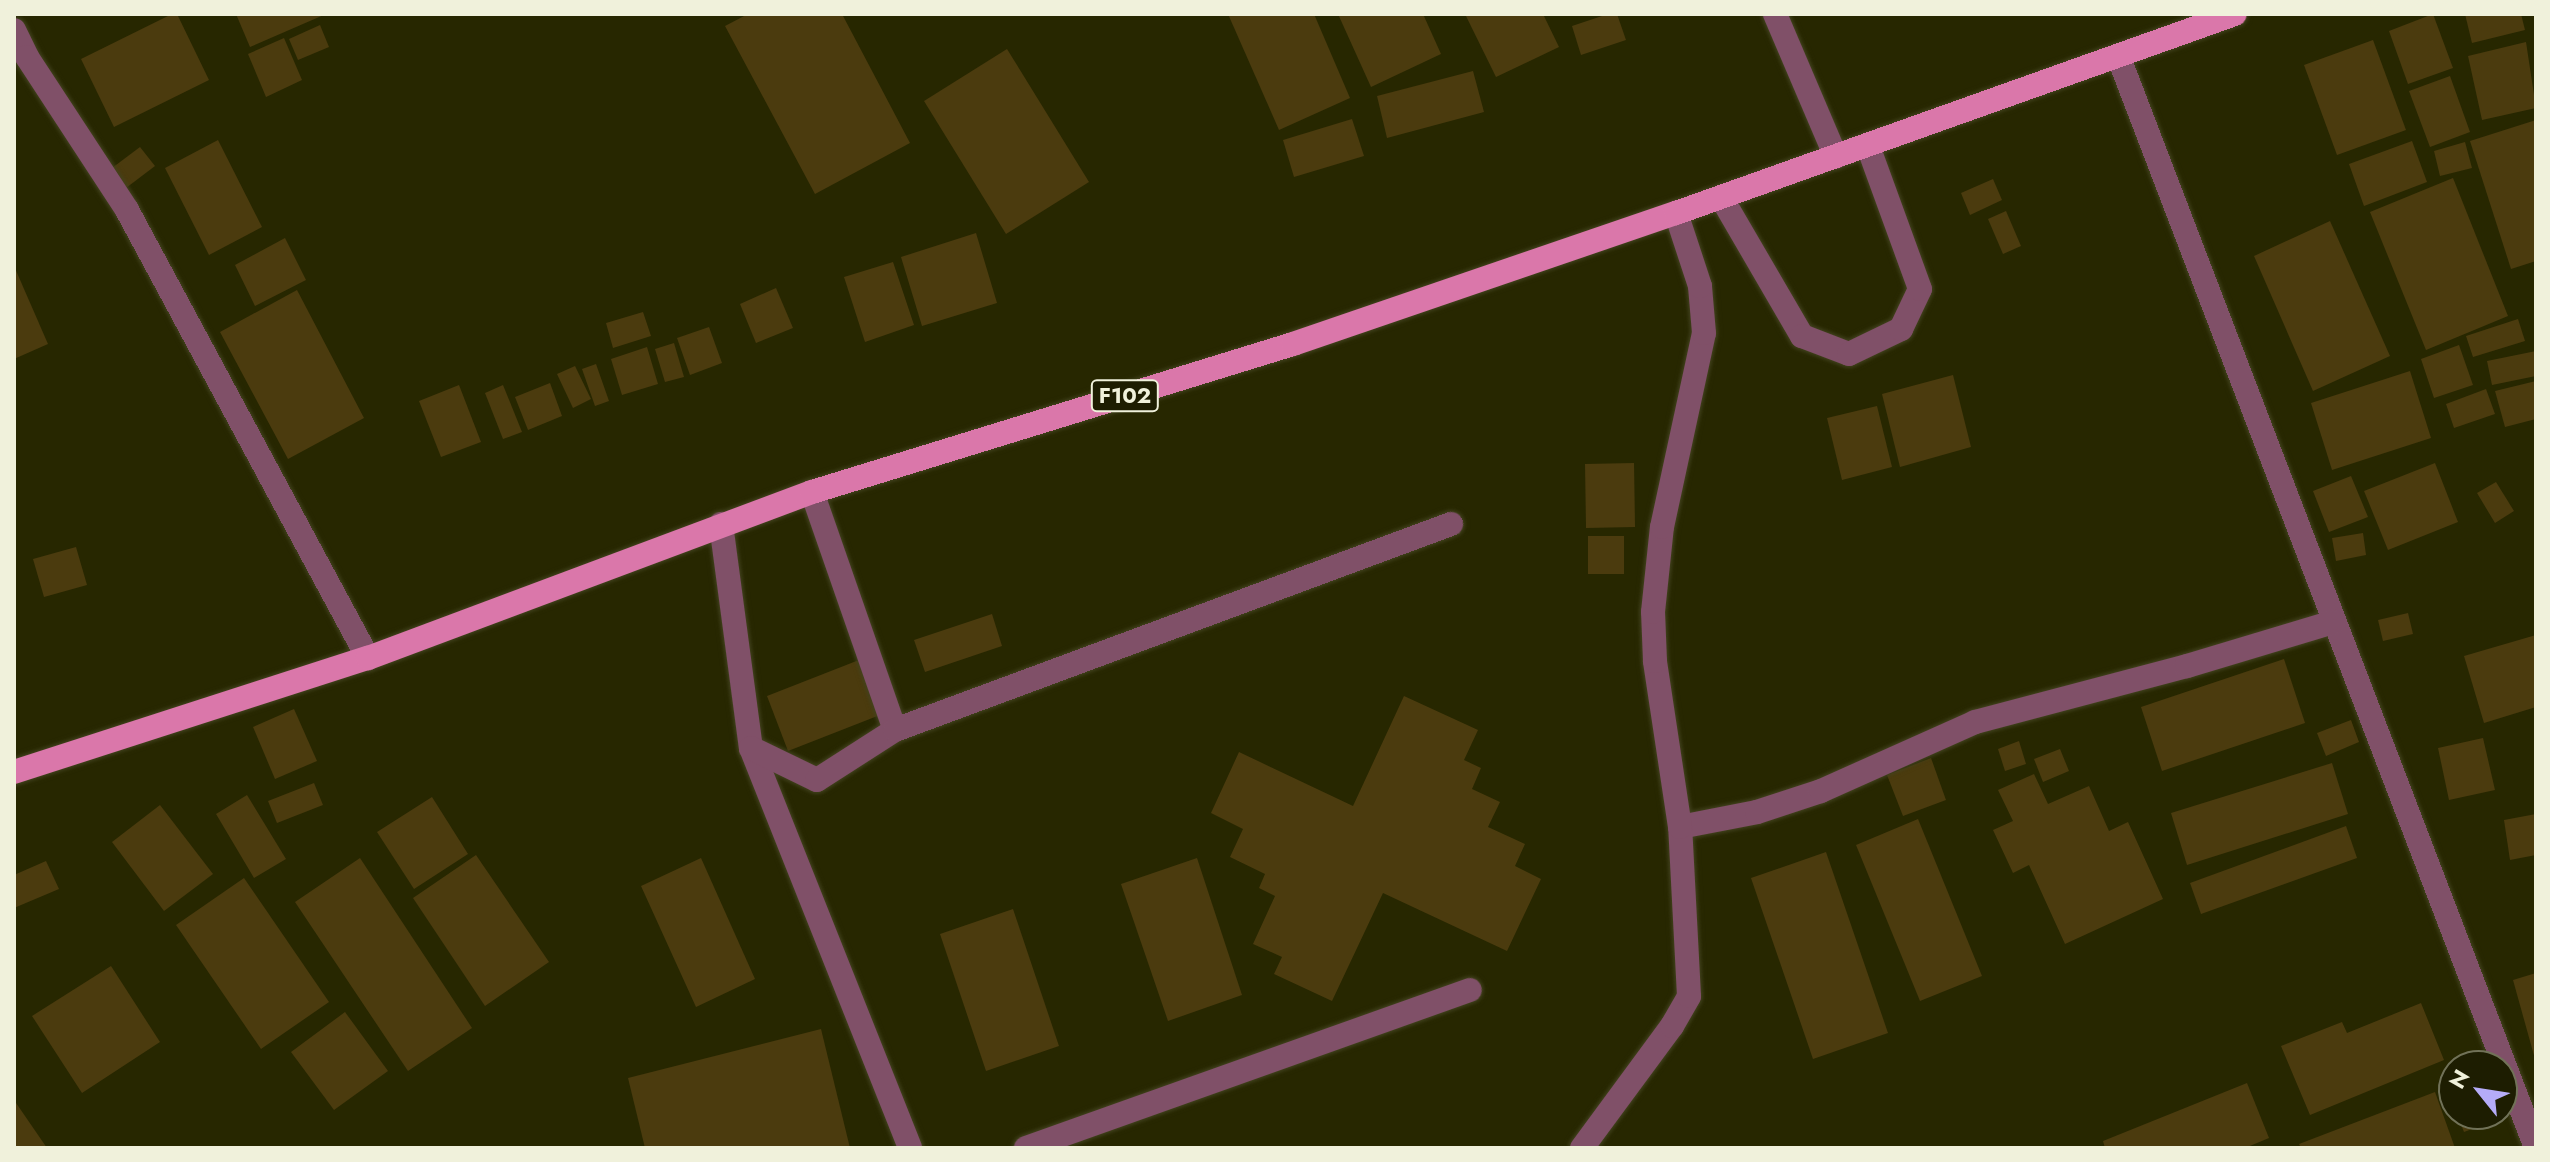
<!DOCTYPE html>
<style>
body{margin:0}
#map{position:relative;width:2550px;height:1162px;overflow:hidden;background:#272700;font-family:Jost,sans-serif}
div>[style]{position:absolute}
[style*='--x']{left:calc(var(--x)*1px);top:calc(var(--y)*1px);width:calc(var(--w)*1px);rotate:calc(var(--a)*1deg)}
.building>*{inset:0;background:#4b3b0e}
.roads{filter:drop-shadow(0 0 2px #43431f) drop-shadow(0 0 2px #43431f)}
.minor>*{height:24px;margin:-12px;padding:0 12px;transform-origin:12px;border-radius:12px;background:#805068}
.major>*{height:24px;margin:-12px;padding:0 12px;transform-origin:12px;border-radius:12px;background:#da77aa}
span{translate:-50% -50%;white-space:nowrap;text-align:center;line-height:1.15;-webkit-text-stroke:7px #1d1d01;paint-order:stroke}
.shield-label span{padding:2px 6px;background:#1d1d01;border:2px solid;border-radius:6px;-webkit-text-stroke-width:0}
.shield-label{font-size:22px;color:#f0f1db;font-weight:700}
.frame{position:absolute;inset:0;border:16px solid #f0f1db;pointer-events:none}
.north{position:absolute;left:2438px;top:1050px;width:80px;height:80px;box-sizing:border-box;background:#1d1d01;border:2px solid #717258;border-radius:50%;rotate:300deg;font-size:22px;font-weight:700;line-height:32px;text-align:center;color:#f0f1db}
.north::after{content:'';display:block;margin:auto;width:28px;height:36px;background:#b5acf8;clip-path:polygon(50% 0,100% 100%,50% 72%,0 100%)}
</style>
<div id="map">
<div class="building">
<i style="clip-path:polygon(172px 14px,177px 14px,209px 80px,114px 127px,81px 59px)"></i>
<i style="clip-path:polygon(236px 14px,326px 14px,250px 47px)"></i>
<i style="clip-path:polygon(748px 14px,842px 14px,910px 143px,815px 194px,725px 26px)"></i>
<i style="clip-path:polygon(1228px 14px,1314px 14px,1350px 98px,1279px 130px)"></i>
<i style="clip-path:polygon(1338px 14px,1423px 14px,1441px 54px,1371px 87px)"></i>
<i style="clip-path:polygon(1465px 14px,1543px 14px,1559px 47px,1496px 77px)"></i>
<i style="clip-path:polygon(1608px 14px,1617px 14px,1626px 40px,1581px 55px,1572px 26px)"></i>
<i style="clip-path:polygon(2433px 14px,2453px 68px,2408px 84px,2389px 31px)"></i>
<i style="clip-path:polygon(2465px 14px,2521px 14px,2525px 30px,2472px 43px)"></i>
<i style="clip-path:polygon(320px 25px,329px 47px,298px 60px,289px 39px)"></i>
<i style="clip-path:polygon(284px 38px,302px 80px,266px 97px,248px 54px)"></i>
<i style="clip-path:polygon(2373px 40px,2406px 130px,2337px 155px,2304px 65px)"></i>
<i style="clip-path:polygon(2526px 42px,2536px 108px,2482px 120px,2468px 56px)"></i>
<i style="clip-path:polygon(1007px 49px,1089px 182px,1006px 234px,924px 101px)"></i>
<i style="clip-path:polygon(1473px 71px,1484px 112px,1387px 138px,1377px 96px)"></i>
<i style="clip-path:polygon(2450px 76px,2470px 132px,2430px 147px,2409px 91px)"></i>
<i style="clip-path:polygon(1352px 119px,1364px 156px,1294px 177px,1283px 140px)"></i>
<i style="clip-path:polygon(2536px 120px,2536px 261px,2511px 269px,2470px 141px)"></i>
<i style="clip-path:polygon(218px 140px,262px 227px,209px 255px,165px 168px)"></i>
<i style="clip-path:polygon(2412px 141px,2427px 182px,2364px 206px,2349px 164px)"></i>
<i style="clip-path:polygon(2465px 142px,2472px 168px,2440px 176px,2434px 151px)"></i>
<i style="clip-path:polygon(140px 147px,155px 166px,126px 188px,112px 168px)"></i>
<i style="clip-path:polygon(2453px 178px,2508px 316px,2426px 350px,2370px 212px)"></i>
<i style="clip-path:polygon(1993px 179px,2002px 200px,1970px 215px,1961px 193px)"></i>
<i style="clip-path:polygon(2006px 211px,2021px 246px,2003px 254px,1988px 219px)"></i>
<i style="clip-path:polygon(2330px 221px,2390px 356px,2313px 391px,2254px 256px)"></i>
<i style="clip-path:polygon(976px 233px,997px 303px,922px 326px,901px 257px)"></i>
<i style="clip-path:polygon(285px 238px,306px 280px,255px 306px,235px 265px)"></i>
<i style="clip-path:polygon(893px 262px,914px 325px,865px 342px,844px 277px)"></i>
<i style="clip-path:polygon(14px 266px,48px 344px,14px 359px)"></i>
<i style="clip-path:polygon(776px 288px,793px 328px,756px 343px,740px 304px)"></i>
<i style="clip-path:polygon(297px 290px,364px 418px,288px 459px,220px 332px)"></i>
<i style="clip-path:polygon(643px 312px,651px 336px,613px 348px,606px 323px)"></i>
<i style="clip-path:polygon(2518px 319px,2525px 341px,2473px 357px,2466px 336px)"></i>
<i style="clip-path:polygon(709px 327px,722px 363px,690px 375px,677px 338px)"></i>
<i style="clip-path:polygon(674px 343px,684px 377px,665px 382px,655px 349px)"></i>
<i style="clip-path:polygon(2459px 345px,2473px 385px,2434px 398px,2421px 359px)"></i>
<i style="clip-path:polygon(647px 347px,658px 384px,622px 395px,611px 359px)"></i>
<i style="clip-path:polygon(2536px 351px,2536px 376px,2492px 385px,2487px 361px)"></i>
<i style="clip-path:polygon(596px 364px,609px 401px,595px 406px,582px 369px)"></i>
<i style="clip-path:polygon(575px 366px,591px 399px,573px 408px,557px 374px)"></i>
<i style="clip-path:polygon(2410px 371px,2431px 438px,2332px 470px,2311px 403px)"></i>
<i style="clip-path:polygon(1953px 375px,1971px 447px,1900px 467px,1882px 394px)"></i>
<i style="clip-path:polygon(2536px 381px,2536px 419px,2505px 427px,2495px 391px)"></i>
<i style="clip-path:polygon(550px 383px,562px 416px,528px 430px,515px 397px)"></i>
<i style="clip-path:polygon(459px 385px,481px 442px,441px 457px,419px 401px)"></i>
<i style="clip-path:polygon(503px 385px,522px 432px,503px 439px,485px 393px)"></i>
<i style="clip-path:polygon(2486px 389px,2495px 414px,2454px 428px,2446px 404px)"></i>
<i style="clip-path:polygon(1877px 406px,1892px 467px,1842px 480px,1827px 418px)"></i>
<i style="clip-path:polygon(1634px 463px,1635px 527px,1586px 528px,1585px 464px)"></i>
<i style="clip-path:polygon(2435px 463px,2458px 522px,2388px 550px,2364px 491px)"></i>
<i style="clip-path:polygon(2351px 476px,2368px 517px,2329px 532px,2313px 491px)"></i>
<i style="clip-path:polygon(2496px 482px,2514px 511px,2495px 523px,2477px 493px)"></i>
<i style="clip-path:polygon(2363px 533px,2366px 555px,2336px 561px,2332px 538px)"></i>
<i style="clip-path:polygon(1588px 536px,1624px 536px,1624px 574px,1588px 574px)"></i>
<i style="clip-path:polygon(76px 547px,87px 585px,44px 597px,33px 559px)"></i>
<i style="clip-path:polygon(2408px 613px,2413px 634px,2383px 641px,2378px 620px)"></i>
<i style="clip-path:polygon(992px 614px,1002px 646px,925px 672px,914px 640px)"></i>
<i style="clip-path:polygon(2536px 635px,2536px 707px,2484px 723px,2464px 656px)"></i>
<i style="clip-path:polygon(2284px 659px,2305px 723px,2162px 771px,2141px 707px)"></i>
<i style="clip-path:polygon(859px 660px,880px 715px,788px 751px,767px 696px)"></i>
<i style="clip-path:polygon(1404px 696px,1478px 730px,1464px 760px,1481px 768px,1472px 789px,1500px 802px,1488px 827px,1525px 844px,1515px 866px,1541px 879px,1507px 951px,1383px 893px,1332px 1001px,1274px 974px,1282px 957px,1253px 944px,1275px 896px,1259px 888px,1265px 874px,1230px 857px,1243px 829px,1211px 813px,1239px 752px,1353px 806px)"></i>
<i style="clip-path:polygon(294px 709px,317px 761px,275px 779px,253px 727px)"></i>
<i style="clip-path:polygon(2351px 720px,2359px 742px,2326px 756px,2317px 733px)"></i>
<i style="clip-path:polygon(2483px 738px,2495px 790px,2449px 800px,2438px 748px)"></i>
<i style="clip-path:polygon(2019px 741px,2026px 764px,2005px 771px,1998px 749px)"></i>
<i style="clip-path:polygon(2060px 749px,2069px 771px,2043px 782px,2034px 759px)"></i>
<i style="clip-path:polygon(1931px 758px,1946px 800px,1903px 816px,1887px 775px)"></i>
<i style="clip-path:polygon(2332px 763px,2348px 814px,2187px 865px,2171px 813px)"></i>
<i style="clip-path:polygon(2034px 774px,2048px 804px,2089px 786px,2109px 831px,2128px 822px,2163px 899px,2065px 944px,2029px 865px,2013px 873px,1993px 830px,2013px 821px,1998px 790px)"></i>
<i style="clip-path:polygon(314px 783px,323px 805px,277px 823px,268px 801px)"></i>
<i style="clip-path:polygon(247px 795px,286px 859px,254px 878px,216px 814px)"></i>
<i style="clip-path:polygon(432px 797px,468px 854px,414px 889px,377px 832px)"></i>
<i style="clip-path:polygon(160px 805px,213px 874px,164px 911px,112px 842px)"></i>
<i style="clip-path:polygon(2536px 814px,2536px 855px,2510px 860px,2504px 820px)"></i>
<i style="clip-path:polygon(1918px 819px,1982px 976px,1920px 1001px,1856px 845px)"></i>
<i style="clip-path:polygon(2346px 826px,2357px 858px,2201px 914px,2190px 883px)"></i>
<i style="clip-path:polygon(1826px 852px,1888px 1033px,1813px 1059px,1751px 878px)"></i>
<i style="clip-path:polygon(476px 855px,549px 962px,485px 1006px,413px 898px)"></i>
<i style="clip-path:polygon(360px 858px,472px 1028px,408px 1071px,295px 902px)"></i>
<i style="clip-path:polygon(701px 858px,755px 979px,696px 1007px,641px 886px)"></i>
<i style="clip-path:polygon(1197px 858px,1242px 995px,1168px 1021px,1121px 884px)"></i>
<i style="clip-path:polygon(46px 861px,59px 889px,14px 908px,14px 875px)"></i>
<i style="clip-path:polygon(244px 878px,329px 1002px,261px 1049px,176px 925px)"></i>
<i style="clip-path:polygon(1013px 909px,1059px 1046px,986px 1071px,940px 934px)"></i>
<i style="clip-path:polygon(111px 966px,160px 1042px,82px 1093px,32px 1016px)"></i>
<i style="clip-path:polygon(2536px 973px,2536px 1059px,2535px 1059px,2513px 980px)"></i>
<i style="clip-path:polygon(2421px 1003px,2444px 1060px,2310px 1115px,2281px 1046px,2342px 1022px,2347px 1033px)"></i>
<i style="clip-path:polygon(345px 1012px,388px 1071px,334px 1110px,291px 1052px)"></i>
<i style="clip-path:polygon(821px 1029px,850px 1148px,645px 1148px,628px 1078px)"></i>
<i style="clip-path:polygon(2247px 1083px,2269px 1138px,2245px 1148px,2105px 1148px,2103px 1141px)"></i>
<i style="clip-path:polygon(2435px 1092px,2455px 1148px,2301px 1148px,2299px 1144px)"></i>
<i style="clip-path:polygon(14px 1100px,47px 1148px,14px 1148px)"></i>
<i style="clip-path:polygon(2457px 1114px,2494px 1114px,2496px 1120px,2464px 1132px)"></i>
</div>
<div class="roads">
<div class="minor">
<i style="--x:1775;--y:14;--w:155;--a:66.9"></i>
<i style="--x:14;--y:30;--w:30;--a:64"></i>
<i style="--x:27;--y:57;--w:183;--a:56.8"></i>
<i style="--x:127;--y:210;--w:509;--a:61.72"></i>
<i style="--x:2119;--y:58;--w:1167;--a:69.06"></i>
<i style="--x:1721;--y:197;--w:161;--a:59.8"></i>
<i style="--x:1802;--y:336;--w:50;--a:21"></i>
<i style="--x:1849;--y:354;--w:58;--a:-25.7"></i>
<i style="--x:1901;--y:329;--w:44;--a:-64.6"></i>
<i style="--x:1920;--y:289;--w:152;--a:-110"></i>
<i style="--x:812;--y:492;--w:252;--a:70.8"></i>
<i style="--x:721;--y:524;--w:226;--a:82.4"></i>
<i style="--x:751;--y:748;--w:430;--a:68.3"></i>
<i style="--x:751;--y:748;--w:73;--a:25.9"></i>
<i style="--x:817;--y:780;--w:93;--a:-32.7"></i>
<i style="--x:895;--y:730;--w:593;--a:-20.33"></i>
<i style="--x:1680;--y:827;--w:78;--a:-11"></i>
<i style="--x:1757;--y:812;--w:67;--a:-18.2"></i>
<i style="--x:1821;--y:791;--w:169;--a:-24.1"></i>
<i style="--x:1975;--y:722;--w:219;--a:-14.8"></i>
<i style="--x:2187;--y:666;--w:153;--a:-16.7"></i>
<i style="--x:1026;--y:1148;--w:471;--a:-19.6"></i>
<i style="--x:1582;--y:1148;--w:152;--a:-53.6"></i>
<i style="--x:1672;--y:1026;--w:34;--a:-60"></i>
<i style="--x:1689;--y:996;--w:169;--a:-93"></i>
<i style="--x:1680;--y:827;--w:168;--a:-98.6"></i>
<i style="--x:1655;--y:661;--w:49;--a:-92.3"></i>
<i style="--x:1653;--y:612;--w:85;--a:-84"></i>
<i style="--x:1662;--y:527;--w:198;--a:-77.8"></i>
<i style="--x:1704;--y:333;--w:47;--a:-94.9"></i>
<i style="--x:1700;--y:286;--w:77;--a:-108.2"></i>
</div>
<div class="major">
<i style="--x:14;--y:772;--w:372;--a:-17.9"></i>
<i style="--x:368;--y:658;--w:474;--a:-20.5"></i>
<i style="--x:812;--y:492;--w:503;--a:-17.1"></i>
<i style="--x:1293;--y:344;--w:405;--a:-18.9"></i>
<i style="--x:1676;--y:213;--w:593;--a:-19.6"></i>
</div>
</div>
<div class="shield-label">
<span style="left:1125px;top:396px">F102</span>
</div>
<div class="frame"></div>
<div class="north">N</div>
</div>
